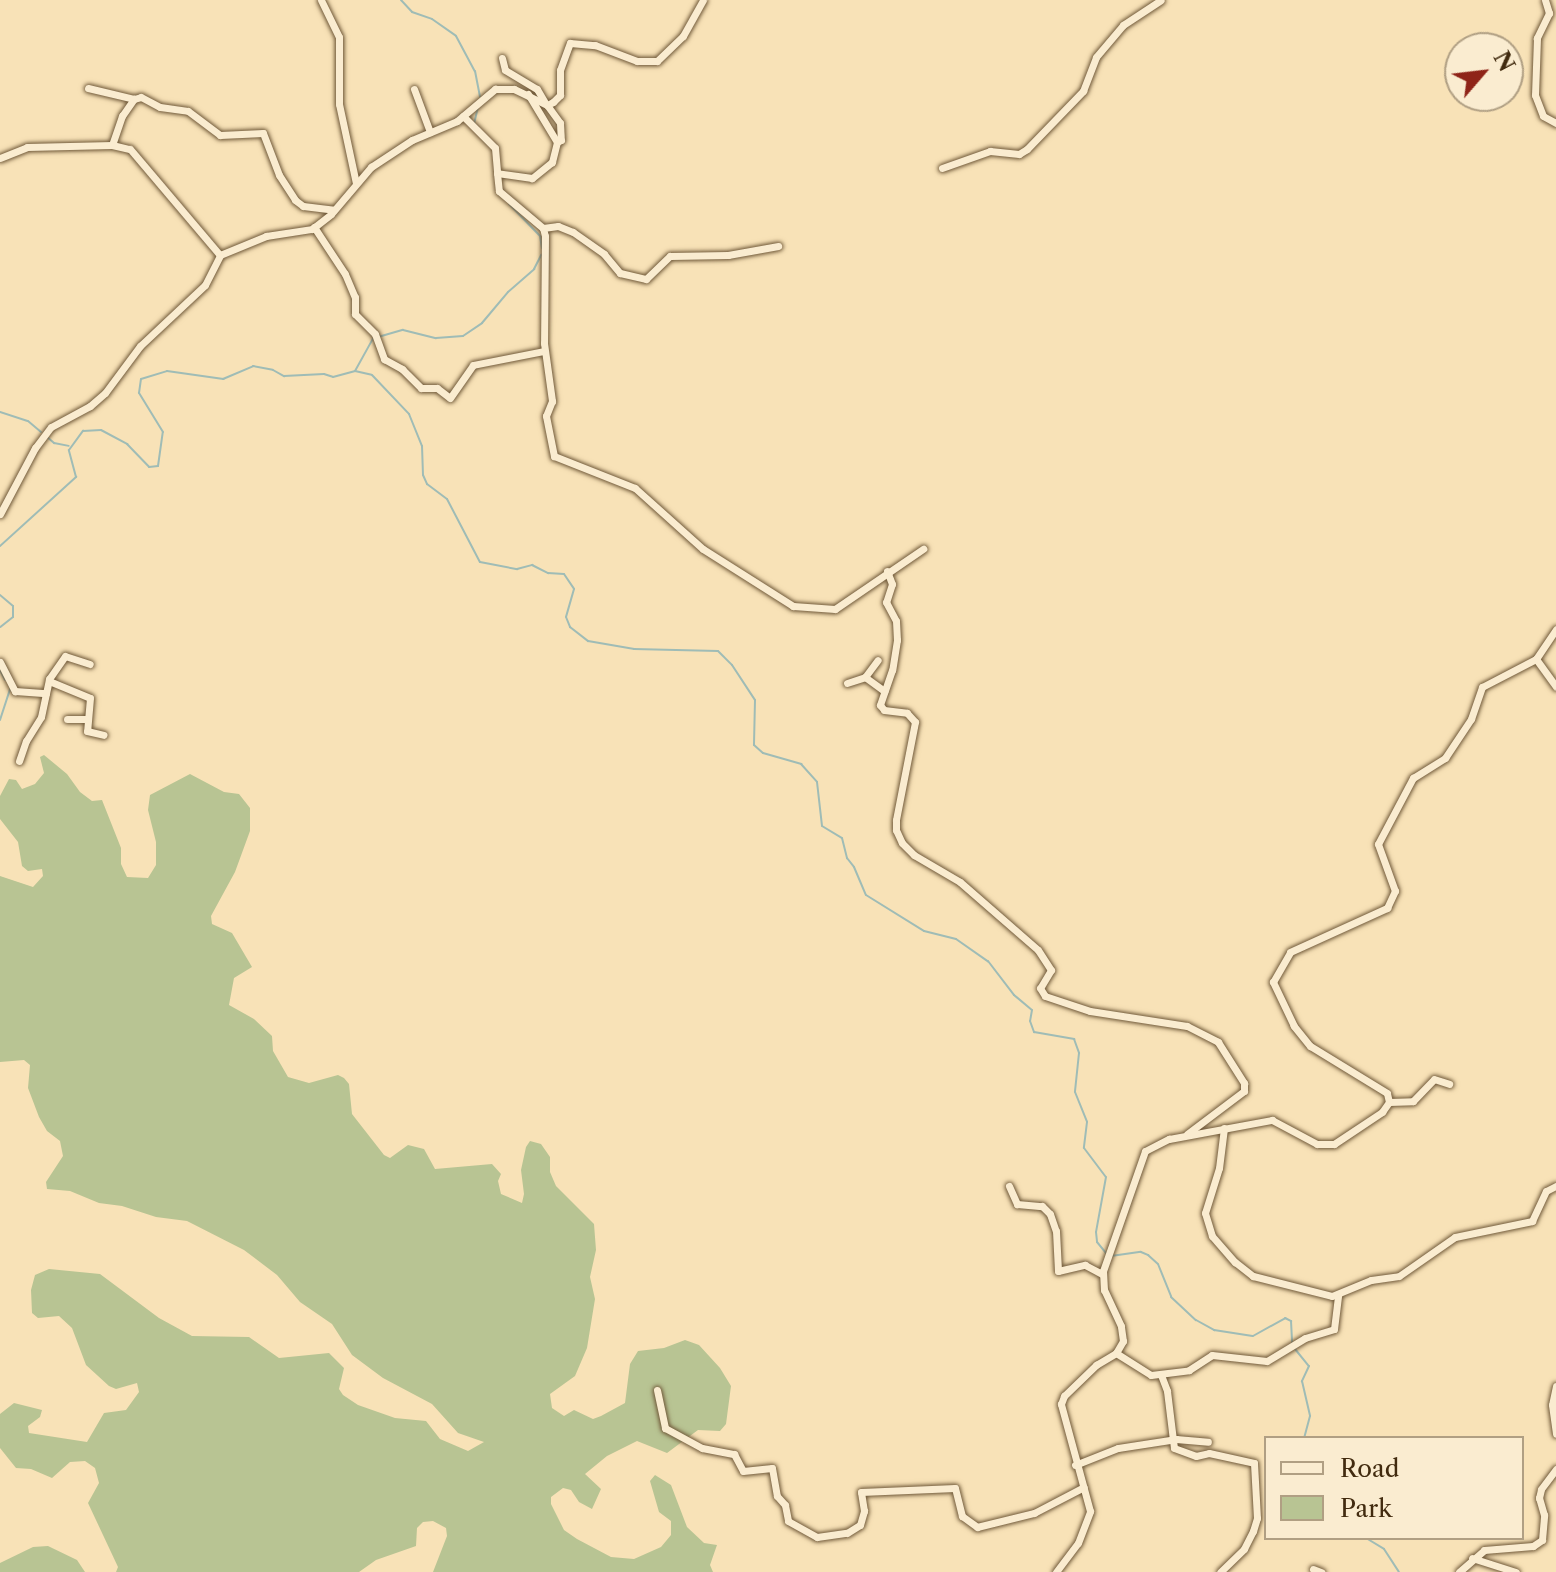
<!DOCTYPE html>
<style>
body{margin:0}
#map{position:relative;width:1556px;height:1572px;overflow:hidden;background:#f8e2b7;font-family:"Libre Caslon Text",serif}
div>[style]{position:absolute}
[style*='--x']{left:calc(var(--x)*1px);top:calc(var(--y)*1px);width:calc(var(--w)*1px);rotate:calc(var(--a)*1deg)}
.green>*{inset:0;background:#b8c493}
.stream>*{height:2px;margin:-1px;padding:0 1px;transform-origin:1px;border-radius:1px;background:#9fbcb6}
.roads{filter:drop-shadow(0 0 2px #705939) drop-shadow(0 0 2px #705939)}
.minor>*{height:7px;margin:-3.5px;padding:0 3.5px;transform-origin:3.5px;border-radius:3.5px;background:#faecd0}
span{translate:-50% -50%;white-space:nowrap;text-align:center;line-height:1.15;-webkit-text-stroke:8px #faecd0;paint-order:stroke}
.legend{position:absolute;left:1264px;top:1436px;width:260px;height:104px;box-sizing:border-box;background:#faecd0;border:2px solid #b09f83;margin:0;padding:10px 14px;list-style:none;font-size:24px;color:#422b0f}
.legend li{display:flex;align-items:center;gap:16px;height:40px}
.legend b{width:40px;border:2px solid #b09f83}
.north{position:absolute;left:1444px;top:32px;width:80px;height:80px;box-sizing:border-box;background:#faecd0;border:2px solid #b09f83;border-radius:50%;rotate:62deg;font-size:22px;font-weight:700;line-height:32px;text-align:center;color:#422b0f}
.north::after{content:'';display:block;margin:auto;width:28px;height:36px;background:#8f2418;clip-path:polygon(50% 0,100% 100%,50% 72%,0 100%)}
</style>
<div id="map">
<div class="green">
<i style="clip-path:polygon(44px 755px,67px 774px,80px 792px,92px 801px,102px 800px,121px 848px,121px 864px,127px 877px,148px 878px,156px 865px,156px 842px,148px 810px,150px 795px,190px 774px,224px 792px,239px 794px,250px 808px,250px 831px,235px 872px,211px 916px,212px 924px,232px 933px,252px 967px,234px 978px,229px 1005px,254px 1019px,272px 1036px,273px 1051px,288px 1077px,309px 1083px,338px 1075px,344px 1078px,349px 1084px,352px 1114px,384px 1155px,390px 1158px,408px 1145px,424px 1149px,435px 1169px,492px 1164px,501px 1174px,498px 1181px,501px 1194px,522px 1203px,524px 1194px,521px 1170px,526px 1147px,530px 1141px,541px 1144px,550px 1157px,550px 1172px,556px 1186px,594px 1224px,596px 1250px,590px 1277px,595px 1299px,587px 1348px,575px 1376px,550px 1394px,552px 1408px,564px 1416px,574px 1410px,593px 1419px,601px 1416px,625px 1403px,630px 1364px,638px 1351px,664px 1348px,685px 1340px,699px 1345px,720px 1368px,731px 1386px,726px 1424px,720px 1431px,698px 1430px,667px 1453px,637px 1441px,607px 1456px,585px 1474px,601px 1489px,592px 1509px,579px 1502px,571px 1490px,563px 1488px,551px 1497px,551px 1504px,564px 1530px,577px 1539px,611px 1557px,634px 1559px,661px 1547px,671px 1535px,671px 1521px,659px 1512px,650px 1481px,655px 1475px,671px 1485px,687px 1527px,704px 1543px,717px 1545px,710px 1565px,713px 1572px,433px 1572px,447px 1536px,446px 1528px,433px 1521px,423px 1522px,417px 1528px,416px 1546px,376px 1560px,359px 1572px,116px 1572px,118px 1567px,88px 1503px,99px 1483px,95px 1468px,85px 1461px,70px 1462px,52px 1478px,31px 1469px,16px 1468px,0 1448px,0 1414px,14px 1403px,42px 1410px,40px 1417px,28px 1426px,29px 1433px,87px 1442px,104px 1413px,126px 1410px,139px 1392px,137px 1383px,116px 1389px,109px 1386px,86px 1365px,72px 1328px,59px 1316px,38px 1318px,32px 1313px,31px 1290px,35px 1275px,49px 1269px,100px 1274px,159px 1318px,192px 1336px,249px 1337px,279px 1358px,329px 1353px,344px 1368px,339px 1389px,343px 1395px,358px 1405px,395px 1418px,426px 1421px,440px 1439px,468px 1451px,484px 1442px,458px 1433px,432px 1404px,383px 1378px,352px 1355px,332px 1324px,300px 1302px,277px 1275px,244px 1250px,187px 1221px,156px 1217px,122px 1206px,99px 1203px,70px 1191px,47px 1189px,46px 1182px,63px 1156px,60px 1141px,47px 1131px,39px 1117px,28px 1088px,30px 1065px,24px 1060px,0 1062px,0 876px,33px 887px,43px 876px,42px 869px,28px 871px,22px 866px,18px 842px,0 819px,0 796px,9px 779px,16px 780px,22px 789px,35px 784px,44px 773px,40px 757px)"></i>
<i style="clip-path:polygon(48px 1546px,77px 1560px,85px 1572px,0 1572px,0 1563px,33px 1547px)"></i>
</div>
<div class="stream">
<i style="--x:401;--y:0;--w:16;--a:47"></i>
<i style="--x:412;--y:12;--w:21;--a:19"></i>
<i style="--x:432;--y:19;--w:29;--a:35"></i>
<i style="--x:456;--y:36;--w:40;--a:62"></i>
<i style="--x:475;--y:71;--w:26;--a:79"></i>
<i style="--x:474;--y:124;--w:17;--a:-77"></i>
<i style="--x:497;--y:148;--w:12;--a:81"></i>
<i style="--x:509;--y:204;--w:45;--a:45.9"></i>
<i style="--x:540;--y:236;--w:12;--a:81"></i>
<i style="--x:378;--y:337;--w:26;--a:-16"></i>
<i style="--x:403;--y:330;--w:34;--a:14"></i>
<i style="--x:436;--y:338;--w:27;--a:-4"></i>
<i style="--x:463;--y:336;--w:23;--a:-34"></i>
<i style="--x:482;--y:323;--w:40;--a:-50"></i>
<i style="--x:508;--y:292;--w:35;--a:-41"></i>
<i style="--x:534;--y:269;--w:16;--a:-63"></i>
<i style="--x:355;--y:371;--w:37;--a:-61"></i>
<i style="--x:0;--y:412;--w:29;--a:18"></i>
<i style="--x:28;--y:421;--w:17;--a:40"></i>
<i style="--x:46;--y:436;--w:11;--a:41"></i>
<i style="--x:54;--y:443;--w:15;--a:11"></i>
<i style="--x:0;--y:546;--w:103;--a:-42.2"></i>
<i style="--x:76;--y:477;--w:28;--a:-105"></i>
<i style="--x:69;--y:450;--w:24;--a:-54"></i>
<i style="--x:83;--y:431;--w:18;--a:-3"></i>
<i style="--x:101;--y:430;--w:30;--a:28"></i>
<i style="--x:127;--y:444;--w:32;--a:46"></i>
<i style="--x:149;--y:467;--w:9;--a:-6"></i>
<i style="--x:158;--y:466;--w:34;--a:-82"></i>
<i style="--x:163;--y:432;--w:46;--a:-121.6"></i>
<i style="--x:139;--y:393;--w:14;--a:-82"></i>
<i style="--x:141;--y:379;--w:27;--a:-17"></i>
<i style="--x:167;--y:371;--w:57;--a:8.1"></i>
<i style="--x:223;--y:379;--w:33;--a:-23"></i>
<i style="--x:253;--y:366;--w:20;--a:11"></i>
<i style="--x:273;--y:370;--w:13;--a:29"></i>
<i style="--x:284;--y:376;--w:40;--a:-2.9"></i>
<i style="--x:324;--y:374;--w:9;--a:18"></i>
<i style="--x:333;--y:377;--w:23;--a:-15"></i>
<i style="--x:355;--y:371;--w:17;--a:13"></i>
<i style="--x:372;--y:375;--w:54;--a:46.5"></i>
<i style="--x:409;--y:414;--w:35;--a:68"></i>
<i style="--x:422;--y:446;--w:29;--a:88"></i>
<i style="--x:423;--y:475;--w:10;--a:66"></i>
<i style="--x:427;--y:484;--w:25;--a:37"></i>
<i style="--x:447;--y:499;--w:71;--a:62.4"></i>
<i style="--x:480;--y:562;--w:38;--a:11"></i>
<i style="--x:517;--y:569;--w:16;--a:-15"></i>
<i style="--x:532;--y:565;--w:18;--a:27"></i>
<i style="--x:548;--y:573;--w:16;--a:4"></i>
<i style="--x:564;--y:574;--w:18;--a:56"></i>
<i style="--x:574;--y:589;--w:29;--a:106"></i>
<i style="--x:566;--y:617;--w:11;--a:68"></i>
<i style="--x:570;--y:627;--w:23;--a:38"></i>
<i style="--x:588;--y:641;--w:47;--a:9.9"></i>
<i style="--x:634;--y:649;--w:84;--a:1.4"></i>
<i style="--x:718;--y:651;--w:20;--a:45"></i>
<i style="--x:732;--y:665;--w:42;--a:56.7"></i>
<i style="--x:755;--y:700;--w:45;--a:91.3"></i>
<i style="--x:754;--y:745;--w:12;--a:42"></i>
<i style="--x:763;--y:753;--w:40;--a:16"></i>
<i style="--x:801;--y:764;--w:24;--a:48"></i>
<i style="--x:817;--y:782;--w:44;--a:83.5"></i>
<i style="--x:822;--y:826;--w:23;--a:31"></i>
<i style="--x:842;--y:838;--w:21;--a:76"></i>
<i style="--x:847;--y:858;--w:11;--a:52"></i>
<i style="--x:854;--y:867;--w:30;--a:67"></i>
<i style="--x:866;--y:895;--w:68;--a:31.8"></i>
<i style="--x:924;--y:931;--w:33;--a:14"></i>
<i style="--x:956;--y:939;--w:39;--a:35"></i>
<i style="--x:988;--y:961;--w:43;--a:52.6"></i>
<i style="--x:1014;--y:995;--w:23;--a:40"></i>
<i style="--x:1032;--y:1010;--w:11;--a:100"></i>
<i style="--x:1030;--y:1021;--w:12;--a:70"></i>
<i style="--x:1034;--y:1032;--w:41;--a:9.9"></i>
<i style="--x:1074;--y:1039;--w:15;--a:70"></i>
<i style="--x:1079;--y:1053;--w:39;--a:96"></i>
<i style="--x:1075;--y:1092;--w:32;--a:68"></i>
<i style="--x:1087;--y:1122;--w:26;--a:97"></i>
<i style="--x:1084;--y:1148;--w:36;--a:53"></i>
<i style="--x:1106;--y:1177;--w:56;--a:100.3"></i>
<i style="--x:1096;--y:1232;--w:10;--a:84"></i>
<i style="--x:1097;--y:1242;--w:14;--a:51"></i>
<i style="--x:0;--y:595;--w:17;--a:40"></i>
<i style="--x:13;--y:606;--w:11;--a:90"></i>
<i style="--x:13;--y:617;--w:16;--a:142"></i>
<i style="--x:0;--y:670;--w:11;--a:63"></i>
<i style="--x:0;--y:720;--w:33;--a:-72"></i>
<i style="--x:1111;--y:1256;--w:30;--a:-8"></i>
<i style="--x:1141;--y:1252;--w:8;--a:23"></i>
<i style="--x:1148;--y:1255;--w:13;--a:42"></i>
<i style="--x:1158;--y:1264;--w:35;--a:68"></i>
<i style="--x:1171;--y:1297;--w:34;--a:43"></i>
<i style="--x:1196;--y:1320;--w:21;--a:29"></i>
<i style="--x:1214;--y:1330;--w:39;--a:9"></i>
<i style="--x:1253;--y:1336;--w:37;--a:-29"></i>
<i style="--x:1285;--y:1318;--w:7;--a:27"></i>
<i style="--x:1291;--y:1321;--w:22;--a:87"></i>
<i style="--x:1295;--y:1349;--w:22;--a:51"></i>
<i style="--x:1309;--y:1366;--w:17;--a:115"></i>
<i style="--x:1302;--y:1381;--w:36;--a:77"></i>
<i style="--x:1310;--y:1416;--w:23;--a:105"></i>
<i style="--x:1366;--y:1538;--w:21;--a:31"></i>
<i style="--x:1384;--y:1549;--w:27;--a:57"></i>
</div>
<div class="roads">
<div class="minor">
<i style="--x:321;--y:0;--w:41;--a:64.1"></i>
<i style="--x:339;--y:37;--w:67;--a:90"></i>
<i style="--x:339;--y:104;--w:81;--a:77.9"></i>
<i style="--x:1545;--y:0;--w:14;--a:73"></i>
<i style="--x:1549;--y:13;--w:28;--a:116"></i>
<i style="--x:1537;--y:38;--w:57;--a:92"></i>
<i style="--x:1535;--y:95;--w:22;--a:69"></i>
<i style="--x:1543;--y:116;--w:15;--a:28"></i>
<i style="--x:502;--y:58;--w:12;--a:76"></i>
<i style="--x:505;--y:70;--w:37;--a:31"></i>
<i style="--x:537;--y:89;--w:16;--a:60"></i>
<i style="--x:88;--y:88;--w:47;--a:13.4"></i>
<i style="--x:414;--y:89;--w:46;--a:69.6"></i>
<i style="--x:528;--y:94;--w:56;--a:58.9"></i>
<i style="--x:547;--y:105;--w:22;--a:54"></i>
<i style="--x:560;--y:123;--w:17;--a:87"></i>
<i style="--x:561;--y:140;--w:4;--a:153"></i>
<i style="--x:557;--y:142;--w:21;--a:104"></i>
<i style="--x:552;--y:162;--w:26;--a:141"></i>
<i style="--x:532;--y:178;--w:35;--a:-172"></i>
<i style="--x:497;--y:173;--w:18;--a:84"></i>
<i style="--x:499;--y:191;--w:57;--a:40.1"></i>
<i style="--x:543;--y:228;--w:8;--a:76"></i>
<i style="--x:545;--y:236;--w:107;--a:90.5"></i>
<i style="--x:544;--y:343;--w:59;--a:82.1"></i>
<i style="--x:552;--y:401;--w:16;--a:112"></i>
<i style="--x:546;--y:416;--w:41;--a:78.7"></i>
<i style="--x:554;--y:456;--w:87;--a:21.6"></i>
<i style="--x:635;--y:488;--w:91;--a:41.9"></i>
<i style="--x:703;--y:549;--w:107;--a:32.3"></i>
<i style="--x:793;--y:606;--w:42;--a:4.1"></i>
<i style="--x:835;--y:609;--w:107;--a:-34.3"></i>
<i style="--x:463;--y:116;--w:45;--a:45"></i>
<i style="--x:495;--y:148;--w:25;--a:85"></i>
<i style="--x:112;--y:145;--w:31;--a:-71"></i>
<i style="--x:122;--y:116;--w:21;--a:-55"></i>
<i style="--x:134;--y:99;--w:7;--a:-16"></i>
<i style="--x:141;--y:97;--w:21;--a:28"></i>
<i style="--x:160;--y:107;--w:28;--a:8"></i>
<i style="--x:188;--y:111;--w:40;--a:37"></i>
<i style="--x:220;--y:135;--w:43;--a:-2.7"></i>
<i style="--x:263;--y:133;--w:45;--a:69.1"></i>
<i style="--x:279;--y:175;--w:30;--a:57"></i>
<i style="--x:295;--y:200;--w:10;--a:37"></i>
<i style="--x:303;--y:206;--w:31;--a:7"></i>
<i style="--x:0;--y:158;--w:29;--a:-22"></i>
<i style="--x:27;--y:147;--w:85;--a:-1.3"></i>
<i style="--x:112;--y:145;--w:18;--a:13"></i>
<i style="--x:130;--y:149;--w:139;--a:49.7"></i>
<i style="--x:942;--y:168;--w:51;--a:-19.5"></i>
<i style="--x:990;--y:151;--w:29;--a:6"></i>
<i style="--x:1019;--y:154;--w:9;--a:-32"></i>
<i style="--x:1027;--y:149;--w:81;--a:-46"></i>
<i style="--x:1083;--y:91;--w:36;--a:-69"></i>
<i style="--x:1096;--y:57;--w:42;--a:-49.8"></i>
<i style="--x:1123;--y:25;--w:45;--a:-33.3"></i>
<i style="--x:314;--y:227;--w:56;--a:56.6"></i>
<i style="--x:345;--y:274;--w:25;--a:67"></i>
<i style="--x:355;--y:297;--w:17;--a:90"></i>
<i style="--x:355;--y:314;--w:28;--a:45"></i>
<i style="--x:375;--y:334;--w:27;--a:70"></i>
<i style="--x:384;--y:359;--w:21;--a:29"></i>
<i style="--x:402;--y:369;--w:27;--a:45"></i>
<i style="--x:421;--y:388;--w:16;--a:0"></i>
<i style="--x:437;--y:388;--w:16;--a:38"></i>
<i style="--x:450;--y:398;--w:40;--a:-55.1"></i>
<i style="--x:473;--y:365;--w:72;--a:-11.2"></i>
<i style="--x:543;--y:228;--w:15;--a:-8"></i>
<i style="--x:558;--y:226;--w:16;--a:22"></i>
<i style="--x:573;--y:232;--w:38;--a:35"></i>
<i style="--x:604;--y:254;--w:25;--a:50"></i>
<i style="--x:620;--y:273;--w:27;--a:13"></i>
<i style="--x:646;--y:279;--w:33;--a:-44"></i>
<i style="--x:670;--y:256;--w:58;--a:-1"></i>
<i style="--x:728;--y:255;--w:51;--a:-10.2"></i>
<i style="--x:0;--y:514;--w:75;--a:-62.1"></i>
<i style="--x:35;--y:448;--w:26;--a:-53"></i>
<i style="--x:51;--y:427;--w:44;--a:-28.3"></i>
<i style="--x:90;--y:406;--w:20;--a:-41"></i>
<i style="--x:105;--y:393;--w:59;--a:-53.3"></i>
<i style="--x:140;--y:346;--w:89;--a:-43.2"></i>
<i style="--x:205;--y:285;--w:34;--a:-63"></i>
<i style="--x:220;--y:255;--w:50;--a:-22.4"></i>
<i style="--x:266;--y:236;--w:47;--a:-8.7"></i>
<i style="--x:312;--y:229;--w:24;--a:-38"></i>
<i style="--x:331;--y:214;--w:62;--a:-49.6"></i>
<i style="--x:371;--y:167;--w:49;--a:-33.4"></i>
<i style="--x:412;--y:140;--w:49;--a:-22.9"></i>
<i style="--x:457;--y:121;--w:50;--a:-40.1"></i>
<i style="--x:495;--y:89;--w:19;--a:0"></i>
<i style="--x:514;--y:89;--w:37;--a:26"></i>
<i style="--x:547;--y:105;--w:7;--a:-27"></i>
<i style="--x:553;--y:102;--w:10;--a:-45"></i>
<i style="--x:560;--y:95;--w:25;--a:-90"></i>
<i style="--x:560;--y:70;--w:29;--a:-70"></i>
<i style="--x:570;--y:43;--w:25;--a:5"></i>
<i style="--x:595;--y:45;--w:45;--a:20.9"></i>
<i style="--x:637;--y:61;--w:20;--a:0"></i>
<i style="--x:657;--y:61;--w:36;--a:-44"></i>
<i style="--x:683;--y:36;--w:41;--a:-60.9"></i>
<i style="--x:887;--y:571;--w:14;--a:69"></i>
<i style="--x:892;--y:584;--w:19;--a:108"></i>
<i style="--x:886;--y:602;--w:21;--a:62"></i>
<i style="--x:896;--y:621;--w:19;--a:87"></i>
<i style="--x:897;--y:640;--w:30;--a:99"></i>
<i style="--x:892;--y:670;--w:37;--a:109"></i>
<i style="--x:880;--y:705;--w:6;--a:51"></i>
<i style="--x:884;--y:710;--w:23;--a:7"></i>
<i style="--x:907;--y:713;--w:12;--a:48"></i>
<i style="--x:915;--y:722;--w:100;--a:101"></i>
<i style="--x:896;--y:820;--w:10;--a:90"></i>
<i style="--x:896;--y:830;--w:14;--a:65"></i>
<i style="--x:902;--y:843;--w:17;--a:45"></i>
<i style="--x:914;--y:855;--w:53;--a:30.4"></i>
<i style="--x:960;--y:882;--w:103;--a:41.1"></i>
<i style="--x:1038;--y:950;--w:24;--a:57"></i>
<i style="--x:1051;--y:970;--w:21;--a:121"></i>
<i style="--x:1040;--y:988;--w:9;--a:58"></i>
<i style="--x:1045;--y:996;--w:47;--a:18.4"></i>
<i style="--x:1090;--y:1011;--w:98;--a:8.8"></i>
<i style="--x:1187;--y:1026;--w:35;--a:27"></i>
<i style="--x:1218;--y:1042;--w:49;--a:57.6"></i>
<i style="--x:1244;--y:1083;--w:8;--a:90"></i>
<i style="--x:1244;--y:1091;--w:71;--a:143"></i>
<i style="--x:1536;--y:659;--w:34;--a:54"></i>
<i style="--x:0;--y:662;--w:33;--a:63"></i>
<i style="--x:15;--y:691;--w:31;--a:4"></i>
<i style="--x:865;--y:677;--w:24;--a:36"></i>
<i style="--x:49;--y:681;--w:44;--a:22.5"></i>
<i style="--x:90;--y:698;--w:33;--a:95"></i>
<i style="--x:87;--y:731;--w:17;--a:13"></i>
<i style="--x:847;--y:683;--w:19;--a:-18"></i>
<i style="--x:865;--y:677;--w:21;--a:-53"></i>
<i style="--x:67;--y:719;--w:19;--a:0"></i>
<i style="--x:19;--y:761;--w:21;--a:-71"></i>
<i style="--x:26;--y:741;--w:28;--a:-58"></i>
<i style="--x:41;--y:717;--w:39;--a:-78"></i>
<i style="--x:49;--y:679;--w:28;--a:-55"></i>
<i style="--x:65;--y:656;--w:26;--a:18"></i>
<i style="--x:1389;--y:1102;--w:24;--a:-2"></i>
<i style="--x:1413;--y:1101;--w:30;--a:-46"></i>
<i style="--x:1434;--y:1079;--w:16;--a:18"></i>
<i style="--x:1224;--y:1128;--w:40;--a:97.1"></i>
<i style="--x:1219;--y:1168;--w:47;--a:107.3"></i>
<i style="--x:1205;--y:1213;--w:24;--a:73"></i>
<i style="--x:1212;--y:1236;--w:35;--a:49"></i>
<i style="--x:1235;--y:1262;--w:23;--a:38"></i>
<i style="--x:1253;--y:1276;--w:81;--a:14.2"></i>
<i style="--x:1332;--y:1296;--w:42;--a:-22.3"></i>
<i style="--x:1371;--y:1280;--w:28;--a:-8"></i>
<i style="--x:1399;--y:1276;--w:68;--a:-34.9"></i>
<i style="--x:1455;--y:1237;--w:79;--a:-11.7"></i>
<i style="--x:1532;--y:1221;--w:33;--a:-65"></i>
<i style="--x:1546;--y:1191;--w:11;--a:-27"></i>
<i style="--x:1009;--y:1186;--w:20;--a:66"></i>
<i style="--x:1017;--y:1204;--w:25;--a:5"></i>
<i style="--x:1042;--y:1206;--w:11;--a:45"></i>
<i style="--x:1050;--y:1214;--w:18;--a:71"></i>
<i style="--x:1056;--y:1231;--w:40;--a:87.1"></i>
<i style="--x:1058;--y:1271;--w:28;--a:-13"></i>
<i style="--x:1085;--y:1265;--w:19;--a:28"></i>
<i style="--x:1116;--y:1353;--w:41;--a:32.2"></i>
<i style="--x:1151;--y:1375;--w:38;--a:-7"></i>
<i style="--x:1189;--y:1370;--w:27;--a:-33"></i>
<i style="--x:1212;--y:1355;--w:55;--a:6.2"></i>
<i style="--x:1267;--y:1361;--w:44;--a:-31.2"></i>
<i style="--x:1305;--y:1338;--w:30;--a:-17"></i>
<i style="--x:1334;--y:1329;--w:35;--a:-83"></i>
<i style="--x:1161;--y:1375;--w:17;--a:69"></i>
<i style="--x:1167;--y:1391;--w:57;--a:83"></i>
<i style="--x:1174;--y:1448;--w:23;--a:20"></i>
<i style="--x:1196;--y:1456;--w:13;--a:-13"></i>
<i style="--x:1209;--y:1453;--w:46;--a:12.5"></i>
<i style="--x:1254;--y:1463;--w:55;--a:86.9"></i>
<i style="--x:1257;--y:1518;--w:14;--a:107"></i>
<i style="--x:1253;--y:1531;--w:20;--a:117"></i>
<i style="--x:1244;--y:1549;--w:33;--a:136"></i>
<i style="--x:1556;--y:1386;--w:19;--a:102"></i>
<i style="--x:1552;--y:1405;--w:29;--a:82"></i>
<i style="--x:657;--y:1390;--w:39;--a:78"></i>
<i style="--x:665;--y:1428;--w:42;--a:28.4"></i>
<i style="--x:702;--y:1448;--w:33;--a:11"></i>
<i style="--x:734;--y:1454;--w:19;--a:62"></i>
<i style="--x:743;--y:1471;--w:29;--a:-6"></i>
<i style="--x:772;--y:1468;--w:28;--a:80"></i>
<i style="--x:777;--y:1496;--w:12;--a:48"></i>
<i style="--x:785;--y:1505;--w:16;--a:79"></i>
<i style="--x:788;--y:1521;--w:33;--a:29"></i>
<i style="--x:817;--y:1537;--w:30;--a:-8"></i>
<i style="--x:847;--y:1533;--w:15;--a:-32"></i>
<i style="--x:860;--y:1525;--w:15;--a:-74"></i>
<i style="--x:864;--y:1511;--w:19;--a:-99"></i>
<i style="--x:861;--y:1492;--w:94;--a:-2.4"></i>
<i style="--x:955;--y:1488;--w:29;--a:76"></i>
<i style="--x:962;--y:1516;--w:19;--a:36"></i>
<i style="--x:977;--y:1527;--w:59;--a:-13.8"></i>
<i style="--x:1034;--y:1513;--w:56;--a:-27.5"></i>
<i style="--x:1075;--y:1465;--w:46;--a:-21.6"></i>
<i style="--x:1118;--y:1448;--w:59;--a:-8.8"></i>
<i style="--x:1176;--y:1439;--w:32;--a:5"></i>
<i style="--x:1472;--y:1558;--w:46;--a:17.7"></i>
<i style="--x:1313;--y:1569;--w:9;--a:21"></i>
<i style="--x:1056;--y:1572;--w:36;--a:-53"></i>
<i style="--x:1078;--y:1543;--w:34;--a:-69"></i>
<i style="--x:1090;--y:1511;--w:111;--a:-105.2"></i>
<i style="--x:1061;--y:1404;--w:9;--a:-69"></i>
<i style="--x:1064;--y:1396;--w:45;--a:-44.1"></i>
<i style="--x:1096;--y:1365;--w:23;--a:-31"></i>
<i style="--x:1116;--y:1353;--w:14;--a:-60"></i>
<i style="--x:1123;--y:1341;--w:15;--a:-98"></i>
<i style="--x:1121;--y:1326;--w:40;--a:-115"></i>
<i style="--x:1104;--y:1290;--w:19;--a:-93"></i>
<i style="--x:1103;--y:1271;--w:127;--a:-70.7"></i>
<i style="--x:1145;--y:1151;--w:27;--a:-27"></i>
<i style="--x:1169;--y:1139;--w:105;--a:-10.5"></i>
<i style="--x:1272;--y:1120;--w:51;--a:28.1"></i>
<i style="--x:1317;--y:1144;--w:17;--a:0"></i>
<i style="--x:1334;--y:1144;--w:58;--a:-33.7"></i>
<i style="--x:1382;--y:1112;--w:12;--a:-55"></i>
<i style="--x:1389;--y:1102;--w:9;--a:-103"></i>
<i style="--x:1387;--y:1093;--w:90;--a:-148.6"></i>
<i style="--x:1310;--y:1046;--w:26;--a:-129"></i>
<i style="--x:1294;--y:1026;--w:49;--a:-115.5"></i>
<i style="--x:1273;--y:982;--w:34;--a:-60"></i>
<i style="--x:1290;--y:952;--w:107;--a:-24.4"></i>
<i style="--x:1387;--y:908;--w:19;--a:-65"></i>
<i style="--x:1395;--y:891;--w:50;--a:-109.9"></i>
<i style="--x:1378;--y:844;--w:75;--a:-62.1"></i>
<i style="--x:1413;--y:778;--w:38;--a:-32"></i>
<i style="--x:1445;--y:758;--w:47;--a:-56.3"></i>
<i style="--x:1471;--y:719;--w:34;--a:-71"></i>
<i style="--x:1482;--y:687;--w:61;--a:-27.4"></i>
<i style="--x:1536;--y:659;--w:36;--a:-56"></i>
<i style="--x:1459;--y:1572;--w:33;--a:-41"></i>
<i style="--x:1484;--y:1550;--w:49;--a:-4.7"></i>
<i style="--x:1533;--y:1546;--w:11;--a:-34"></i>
<i style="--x:1542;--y:1540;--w:25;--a:-85"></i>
<i style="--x:1544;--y:1515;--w:18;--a:-106"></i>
<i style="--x:1539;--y:1498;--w:9;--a:-77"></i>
<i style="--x:1541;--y:1489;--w:25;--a:-53"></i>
</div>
</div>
<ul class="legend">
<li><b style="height:10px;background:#faecd0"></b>Road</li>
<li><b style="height:22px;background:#b8c493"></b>Park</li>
</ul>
<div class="north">N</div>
</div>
